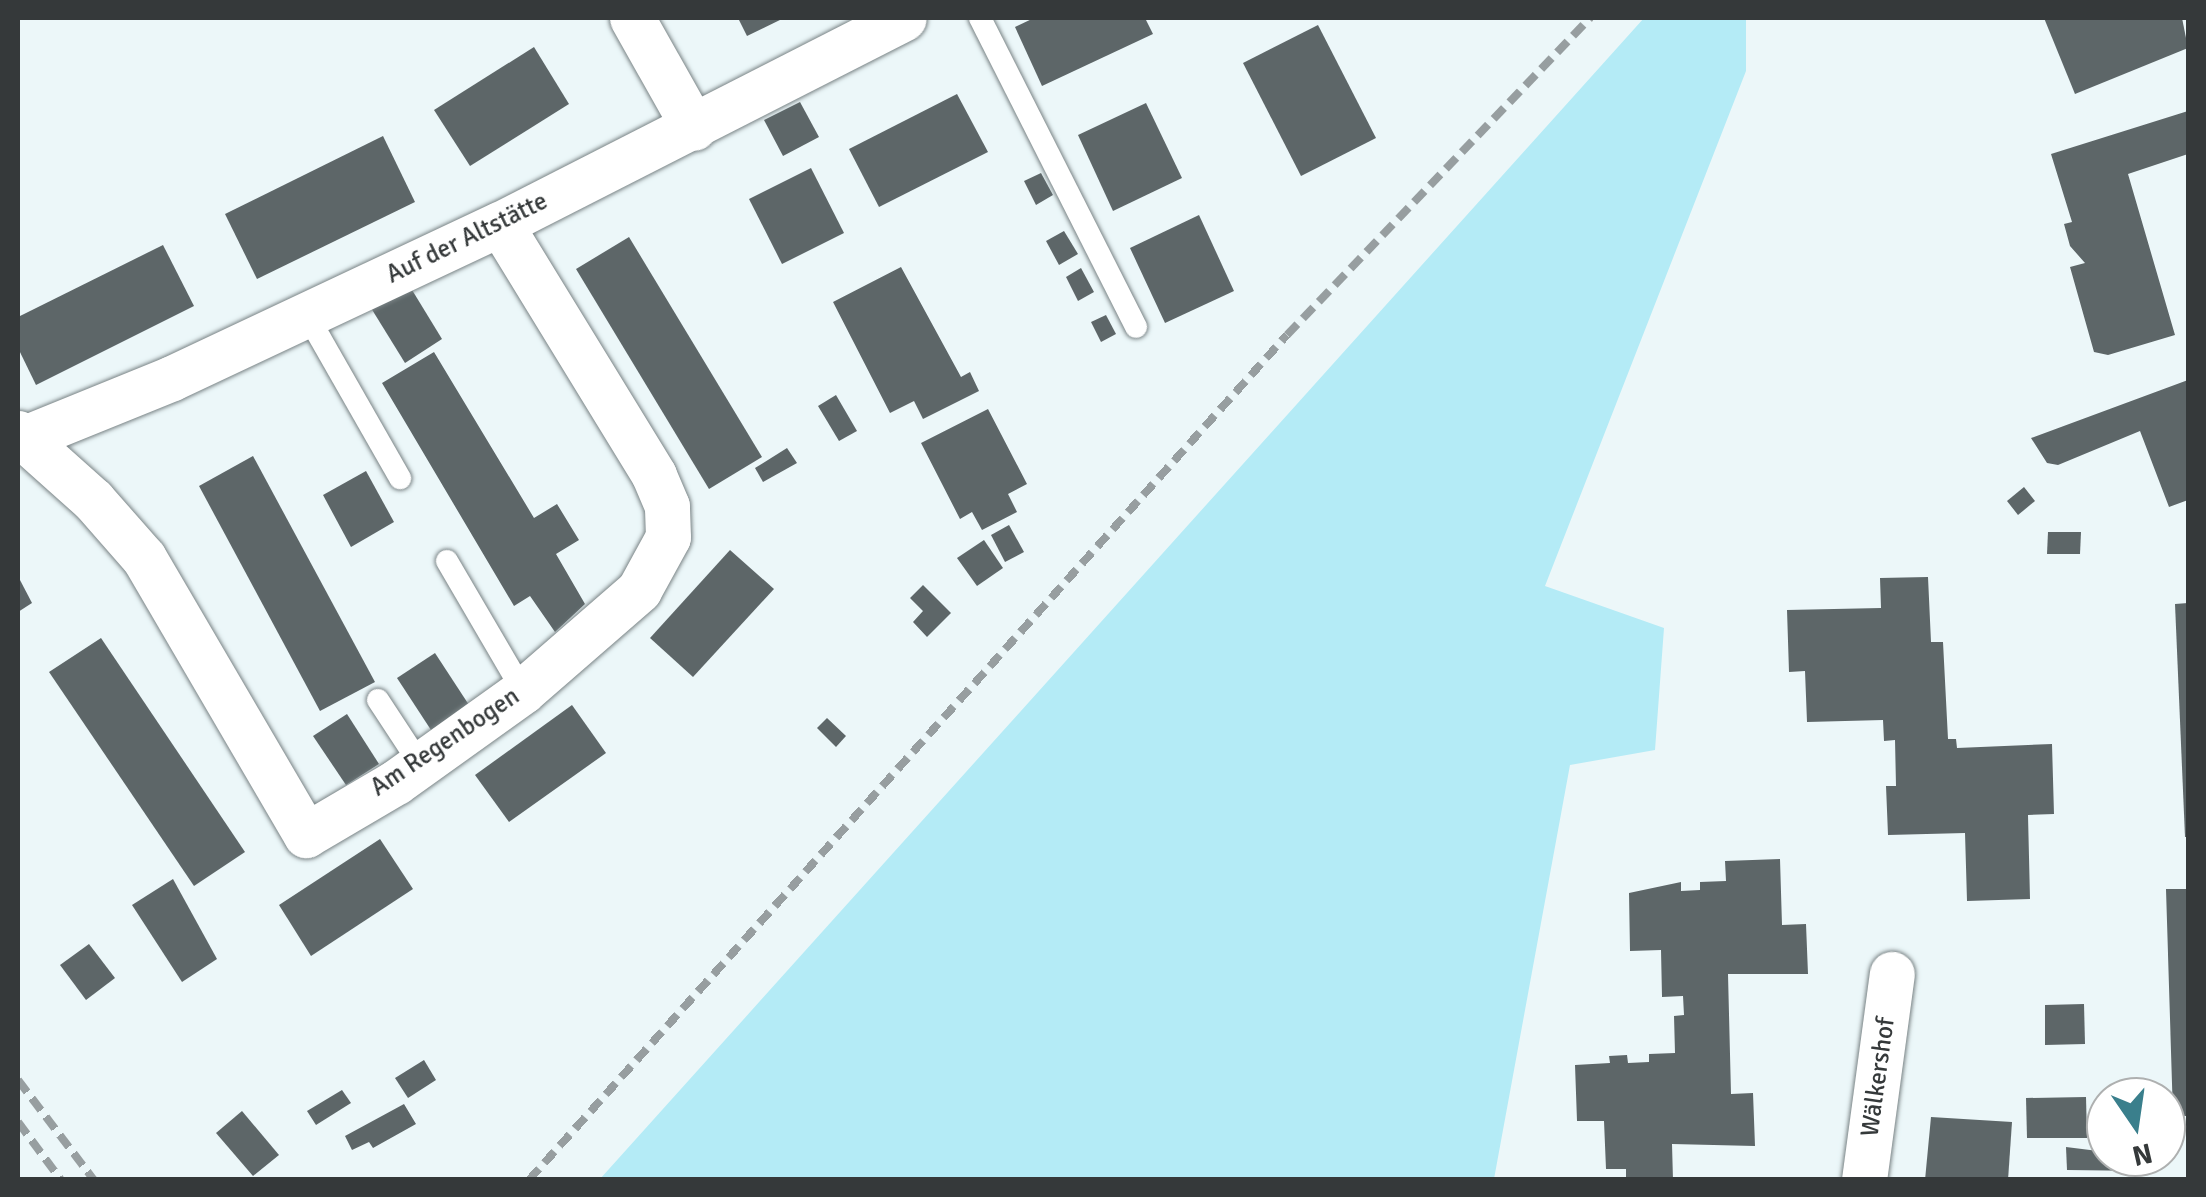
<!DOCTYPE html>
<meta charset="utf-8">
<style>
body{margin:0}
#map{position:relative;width:2206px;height:1197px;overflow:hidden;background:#ecf7f9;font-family:Signika,sans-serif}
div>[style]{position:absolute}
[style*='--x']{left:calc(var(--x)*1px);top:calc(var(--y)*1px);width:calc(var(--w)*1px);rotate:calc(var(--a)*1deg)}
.green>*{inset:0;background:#b4ebf6}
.building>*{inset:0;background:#5d6668}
.roads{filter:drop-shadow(0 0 2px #798385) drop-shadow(0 0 2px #798385)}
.service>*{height:22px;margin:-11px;padding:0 11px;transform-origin:11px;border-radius:11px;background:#fff}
.minor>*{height:45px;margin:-22.5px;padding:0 22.5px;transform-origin:22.5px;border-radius:22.5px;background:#fff}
.rail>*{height:8px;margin-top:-4px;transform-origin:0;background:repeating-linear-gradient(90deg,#979ea0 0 15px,transparent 0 23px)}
span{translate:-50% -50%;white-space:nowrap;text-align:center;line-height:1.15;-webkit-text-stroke:10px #fff;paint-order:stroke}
.street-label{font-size:25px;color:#35393a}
.frame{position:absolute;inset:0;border:20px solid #35393a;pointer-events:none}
.north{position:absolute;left:2086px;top:1077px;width:100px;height:100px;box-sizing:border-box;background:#fff;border:2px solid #aeb0b0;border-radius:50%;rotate:167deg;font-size:28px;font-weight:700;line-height:40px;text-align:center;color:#35393a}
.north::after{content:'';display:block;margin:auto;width:35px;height:45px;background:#3a7f8c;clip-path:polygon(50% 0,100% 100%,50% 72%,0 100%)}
</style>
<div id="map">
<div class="green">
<i style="clip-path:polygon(1644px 18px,1746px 18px,1746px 71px,1545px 586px,1664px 628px,1655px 750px,1570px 765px,1494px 1179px,600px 1179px)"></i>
</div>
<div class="building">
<i style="clip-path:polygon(738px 18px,784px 18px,747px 36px)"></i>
<i style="clip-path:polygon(1034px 18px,1145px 18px,1153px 34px,1042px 86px,1015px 27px)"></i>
<i style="clip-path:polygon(2044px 18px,2182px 18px,2188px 48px,2075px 94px)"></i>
<i style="clip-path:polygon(1318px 25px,1376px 138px,1301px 176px,1243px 63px)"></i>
<i style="clip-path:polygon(534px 47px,569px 104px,470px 166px,434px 110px)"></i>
<i style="clip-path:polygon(957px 94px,988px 152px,879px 207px,849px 149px)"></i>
<i style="clip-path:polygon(800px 102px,819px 137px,783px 156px,764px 120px)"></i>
<i style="clip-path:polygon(1146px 103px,1182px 178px,1113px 211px,1078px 135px)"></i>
<i style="clip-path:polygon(2188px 111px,2188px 154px,2128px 174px,2175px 335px,2108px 355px,2094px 352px,2070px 267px,2085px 263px,2070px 246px,2064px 224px,2072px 222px,2051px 154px)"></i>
<i style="clip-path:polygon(383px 136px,415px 202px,257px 279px,225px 214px)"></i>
<i style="clip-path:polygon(811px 168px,844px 233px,782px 264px,749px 199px)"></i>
<i style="clip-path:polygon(1041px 173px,1053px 195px,1036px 205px,1024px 181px)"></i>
<i style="clip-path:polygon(1199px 215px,1234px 291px,1165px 323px,1130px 248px)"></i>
<i style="clip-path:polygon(1064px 231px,1078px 254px,1059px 265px,1046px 241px)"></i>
<i style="clip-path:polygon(629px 237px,762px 457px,709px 489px,576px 269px)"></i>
<i style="clip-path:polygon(163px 245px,194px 306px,36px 385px,18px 348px,18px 317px)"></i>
<i style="clip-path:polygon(901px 267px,961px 377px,970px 372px,979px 391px,923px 419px,914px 401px,890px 413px,833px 302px)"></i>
<i style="clip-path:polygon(1081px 268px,1094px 292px,1078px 301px,1066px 277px)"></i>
<i style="clip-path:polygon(409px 285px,442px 339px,405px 363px,371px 308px)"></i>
<i style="clip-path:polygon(1106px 315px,1116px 334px,1101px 342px,1091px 322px)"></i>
<i style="clip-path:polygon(434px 352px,534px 518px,557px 504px,579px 540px,556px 554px,585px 604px,555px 632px,530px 596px,514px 606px,382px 383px)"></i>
<i style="clip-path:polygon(2188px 380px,2188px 500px,2169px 507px,2140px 431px,2058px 465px,2047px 463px,2031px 438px)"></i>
<i style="clip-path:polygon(836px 395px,857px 431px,839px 441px,818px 406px)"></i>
<i style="clip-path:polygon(988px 409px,1027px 484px,1008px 494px,1017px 512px,982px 530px,972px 512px,960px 519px,921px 443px)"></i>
<i style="clip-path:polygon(787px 448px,797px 463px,763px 482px,755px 468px)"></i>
<i style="clip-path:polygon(253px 456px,375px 682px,320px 711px,199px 486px)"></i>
<i style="clip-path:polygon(366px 471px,394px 522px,351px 547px,323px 495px)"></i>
<i style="clip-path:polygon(2024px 487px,2035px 501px,2018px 515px,2007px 501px)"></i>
<i style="clip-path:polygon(1009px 525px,1024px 552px,1005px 562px,991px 535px)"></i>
<i style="clip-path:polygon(2048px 532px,2081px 532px,2080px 554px,2047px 554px)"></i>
<i style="clip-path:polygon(984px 540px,1003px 568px,977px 586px,957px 558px)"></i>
<i style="clip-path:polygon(730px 550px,774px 589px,693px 677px,650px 638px)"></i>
<i style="clip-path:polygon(1928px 577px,1931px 642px,1943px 642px,1948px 739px,1956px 739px,1957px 748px,2052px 744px,2054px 814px,2028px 815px,2030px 899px,1967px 901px,1965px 833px,1888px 835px,1886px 786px,1896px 786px,1895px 740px,1884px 741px,1883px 720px,1807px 722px,1805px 671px,1789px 672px,1787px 610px,1881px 608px,1880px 578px)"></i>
<i style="clip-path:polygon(20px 580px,32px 603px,18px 612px,18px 582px)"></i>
<i style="clip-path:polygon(923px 585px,951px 613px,927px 637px,913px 622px,923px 611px,910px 598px)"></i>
<i style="clip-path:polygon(2188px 603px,2188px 837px,2185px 837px,2175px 604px)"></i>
<i style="clip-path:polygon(101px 638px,245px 852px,194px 886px,49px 672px)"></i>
<i style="clip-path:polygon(435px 653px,469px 705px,431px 730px,397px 678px)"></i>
<i style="clip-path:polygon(572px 705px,606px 753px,509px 822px,475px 775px)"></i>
<i style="clip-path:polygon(347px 714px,379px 764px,346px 785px,313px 736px)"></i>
<i style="clip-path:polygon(827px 718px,846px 736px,836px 747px,817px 728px)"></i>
<i style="clip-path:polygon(380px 839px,413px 889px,311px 956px,279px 905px)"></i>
<i style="clip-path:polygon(1780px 859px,1782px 925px,1806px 924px,1808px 974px,1728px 974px,1731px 1094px,1753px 1093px,1755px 1146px,1672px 1144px,1673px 1180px,1626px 1180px,1626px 1169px,1606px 1169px,1604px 1121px,1577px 1121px,1575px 1065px,1610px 1063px,1609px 1056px,1627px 1055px,1628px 1063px,1649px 1062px,1649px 1054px,1675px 1053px,1674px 1016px,1684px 1015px,1683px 996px,1662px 997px,1661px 950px,1630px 951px,1629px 893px,1681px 882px,1681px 891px,1700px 890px,1700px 882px,1726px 881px,1725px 861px)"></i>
<i style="clip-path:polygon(173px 879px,217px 959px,182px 982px,132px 905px)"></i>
<i style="clip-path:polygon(2166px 889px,2188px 889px,2188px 1116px,2173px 1116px)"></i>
<i style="clip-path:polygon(89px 944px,115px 978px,86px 1000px,60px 965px)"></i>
<i style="clip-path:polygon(2084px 1004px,2085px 1044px,2045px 1045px,2045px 1005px)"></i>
<i style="clip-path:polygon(424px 1060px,436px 1080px,408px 1098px,395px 1078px)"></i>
<i style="clip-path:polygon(342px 1090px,351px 1103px,316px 1125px,307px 1111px)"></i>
<i style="clip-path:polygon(2086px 1097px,2087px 1138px,2027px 1138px,2026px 1098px)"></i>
<i style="clip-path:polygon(404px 1104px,416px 1124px,373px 1148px,369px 1142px,352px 1150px,345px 1136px)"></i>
<i style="clip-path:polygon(242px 1111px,279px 1155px,253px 1176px,216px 1133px)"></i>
<i style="clip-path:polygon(1931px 1117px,2012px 1122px,2008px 1180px,1925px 1180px)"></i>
<i style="clip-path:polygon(2066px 1147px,2146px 1157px,2146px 1171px,2067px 1170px)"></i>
</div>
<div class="roads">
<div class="service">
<i style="--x:980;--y:18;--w:346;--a:63.2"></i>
<i style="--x:307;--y:315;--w:188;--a:60.3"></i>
<i style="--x:447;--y:561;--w:151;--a:59.7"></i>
<i style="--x:378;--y:700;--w:77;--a:56.7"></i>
</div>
<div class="minor">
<i style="--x:632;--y:18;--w:126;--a:60.6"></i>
<i style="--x:18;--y:433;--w:101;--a:41.8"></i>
<i style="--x:93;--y:500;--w:77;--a:48.7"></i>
<i style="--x:144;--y:558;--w:321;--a:59.7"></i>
<i style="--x:306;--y:835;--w:104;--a:-30.5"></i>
<i style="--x:396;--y:782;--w:156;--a:-35.6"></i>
<i style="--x:523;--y:691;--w:154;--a:-41"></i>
<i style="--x:639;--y:590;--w:60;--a:-61.3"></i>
<i style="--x:668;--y:537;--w:31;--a:-92"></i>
<i style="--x:667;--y:506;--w:34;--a:-113"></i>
<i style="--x:654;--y:475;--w:294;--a:-121.5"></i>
<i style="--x:22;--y:439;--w:162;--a:-22.1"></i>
<i style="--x:172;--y:378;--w:362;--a:-25.2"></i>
<i style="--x:500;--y:224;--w:453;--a:-27"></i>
<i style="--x:1864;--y:1180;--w:208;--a:-82.3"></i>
</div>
</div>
<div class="rail">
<i style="--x:18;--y:1080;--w:126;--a:52.8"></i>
<i style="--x:18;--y:1122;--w:72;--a:53.4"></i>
<i style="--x:529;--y:1180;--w:1135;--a:-48.11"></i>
<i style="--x:1287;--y:335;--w:439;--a:-46.3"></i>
</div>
<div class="street-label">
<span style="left:467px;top:238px;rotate:-26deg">Auf der Altstätte</span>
<span style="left:445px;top:742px;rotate:-34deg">Am Regenbogen</span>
<span style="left:1878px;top:1077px;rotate:-82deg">Wälkershof</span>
</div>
<div class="frame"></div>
<div class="north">N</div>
</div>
